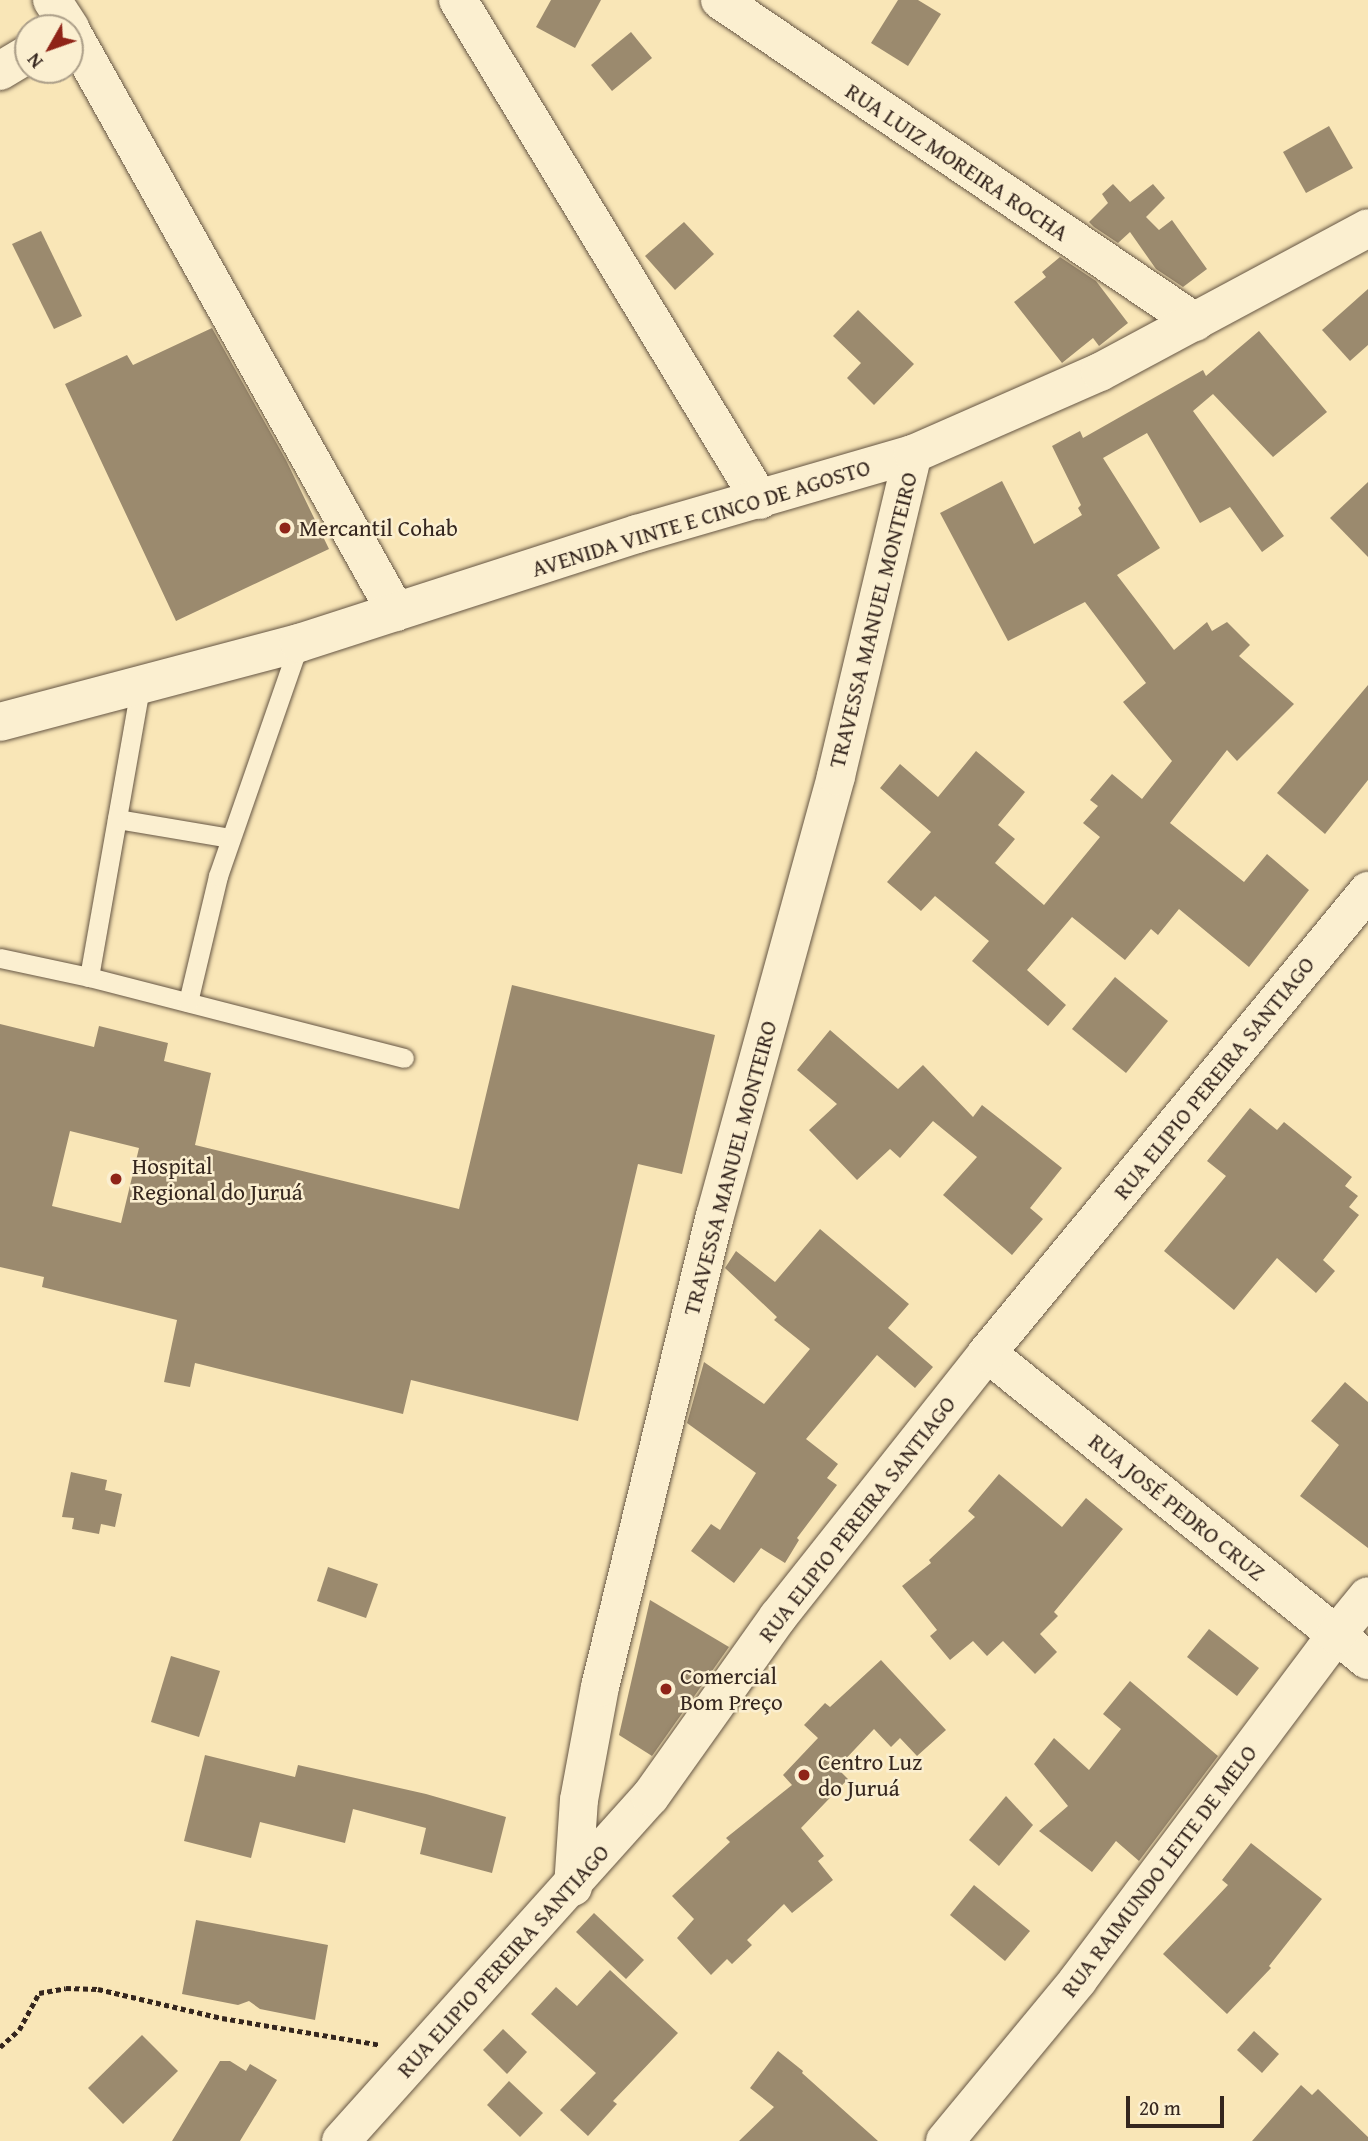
<!DOCTYPE html>
<meta charset="utf-8">
<style>
body{margin:0}
#map{position:relative;width:1368px;height:2141px;overflow:hidden;background:#f9e6b7;font-family:"Gentium Book Plus",serif}
div>[style]{position:absolute}
[style*='--x']{left:calc(var(--x)*1px);top:calc(var(--y)*1px);width:calc(var(--w)*1px);rotate:calc(var(--a)*1deg)}
.building>*{inset:0;background:#9b8a6e}
.path>*{height:4.5px;margin-top:-2.25px;transform-origin:0;background:repeating-linear-gradient(90deg,#35261e 0 5px,transparent 0 8.5px)}
.roads{filter:drop-shadow(0 0 2px #665644) drop-shadow(0 0 2px #665644)}
.service>*{height:19px;margin:-9.5px;padding:0 9.5px;transform-origin:9.5px;border-radius:9.5px;background:#fbefd0}
.minor>*{height:38px;margin:-19px;padding:0 19px;transform-origin:19px;border-radius:19px;background:#fbefd0}
.secondary>*{height:38px;margin:-19px;padding:0 19px;transform-origin:19px;border-radius:19px;background:#fbefd0}
.dots>*{width:19px;height:19px;translate:-50% -50%;box-sizing:border-box;border:4px solid #fbefd0;border-radius:50%}
span{translate:-50% -50%;white-space:nowrap;text-align:center;line-height:1.15;-webkit-text-stroke:5px #fbefd0;paint-order:stroke}
.street-label{font-size:23px;color:#35261e}
.poi-label{font-size:23px;color:#35261e}
.left{translate:0 -50%;text-align:left}
.north{position:absolute;left:14px;top:14px;width:70px;height:70px;box-sizing:border-box;background:#fbefd0;border:2px solid #ac9f89;border-radius:50%;rotate:230deg;font-size:19px;font-weight:700;line-height:28px;text-align:center;color:#35261e}
.north::after{content:'';display:block;margin:auto;width:24px;height:32px;background:#8f2418;clip-path:polygon(50% 0,100% 100%,50% 72%,0 100%)}
.scale{position:absolute;left:1126px;top:2096px;width:98px;height:32px;box-sizing:border-box;border:4px solid #35261e;border-top:0;padding-left:9px;font-size:21px;line-height:24px;white-space:nowrap;color:#35261e;-webkit-text-stroke:5px #fbefd0;paint-order:stroke}
</style>
<div id="map">
<div class="building">
<i style="clip-path:polygon(551px 0,601px 0,575px 48px,536px 27px)"></i>
<i style="clip-path:polygon(898px 0,918px 0,941px 14px,908px 66px,871px 43px)"></i>
<i style="clip-path:polygon(631px 32px,652px 58px,612px 91px,591px 65px)"></i>
<i style="clip-path:polygon(1329px 126px,1353px 168px,1306px 193px,1283px 152px)"></i>
<i style="clip-path:polygon(1113px 184px,1130px 202px,1153px 184px,1165px 198px,1146px 217px,1159px 230px,1172px 220px,1207px 269px,1183px 287px,1156px 269px,1130px 232px,1118px 243px,1094px 227px,1089px 222px,1108px 203px,1102px 194px)"></i>
<i style="clip-path:polygon(684px 222px,714px 254px,675px 290px,645px 256px)"></i>
<i style="clip-path:polygon(41px 231px,82px 316px,54px 329px,12px 244px)"></i>
<i style="clip-path:polygon(1060px 257px,1096px 281px,1128px 323px,1099px 346px,1093px 338px,1062px 363px,1014px 302px,1046px 277px,1042px 272px)"></i>
<i style="clip-path:polygon(1368px 289px,1368px 345px,1350px 361px,1322px 330px)"></i>
<i style="clip-path:polygon(858px 310px,914px 364px,874px 405px,847px 378px,861px 363px,833px 336px)"></i>
<i style="clip-path:polygon(212px 328px,286px 460px,329px 549px,176px 621px,65px 384px,127px 355px,133px 365px)"></i>
<i style="clip-path:polygon(1259px 331px,1327px 412px,1273px 457px,1213px 394px,1193px 411px,1284px 536px,1262px 552px,1230px 507px,1200px 523px,1147px 433px,1103px 458px,1160px 548px,1117px 575px,1174px 650px,1207px 622px,1212px 631px,1227px 622px,1250px 645px,1239px 656px,1294px 704px,1237px 761px,1227px 750px,1170px 823px,1244px 882px,1267px 854px,1309px 890px,1249px 967px,1179px 909px,1158px 935px,1151px 929px,1125px 960px,1072px 917px,1027px 970px,1066px 1005px,1048px 1026px,972px 961px,989px 941px,935px 896px,921px 911px,887px 882px,931px 832px,880px 788px,900px 764px,938px 797px,976px 751px,1025px 792px,998px 825px,1015px 839px,995px 863px,1044px 905px,1100px 837px,1083px 823px,1098px 806px,1090px 800px,1112px 774px,1142px 799px,1172px 761px,1123px 702px,1146px 683px,1085px 602px,1008px 641px,940px 513px,1002px 481px,1034px 544px,1082px 515px,1078px 508px,1081px 505px,1052px 446px,1080px 431px,1083px 438px,1203px 370px,1206px 376px)"></i>
<i style="clip-path:polygon(1368px 482px,1368px 557px,1330px 518px)"></i>
<i style="clip-path:polygon(1368px 685px,1368px 780px,1325px 834px,1277px 793px)"></i>
<i style="clip-path:polygon(1115px 977px,1168px 1021px,1126px 1073px,1072px 1029px)"></i>
<i style="clip-path:polygon(evenodd,512px 985px,715px 1035px,682px 1174px,638px 1164px,578px 1421px,411px 1380px,403px 1414px,195px 1363px,190px 1387px,164px 1382px,177px 1320px,42px 1287px,44px 1277px,0 1267px,0 1024px,94px 1047px,99px 1026px,168px 1043px,164px 1061px,211px 1073px,195px 1145px,459px 1209px,512px 985px,70px 1131px,139px 1148px,121px 1223px,52px 1206px,70px 1131px)"></i>
<i style="clip-path:polygon(830px 1030px,898px 1089px,923px 1065px,973px 1117px,982px 1105px,1062px 1168px,1030px 1208px,1043px 1219px,1012px 1255px,943px 1195px,977px 1157px,933px 1121px,900px 1158px,890px 1149px,857px 1180px,809px 1130px,837px 1104px,797px 1070px)"></i>
<i style="clip-path:polygon(1250px 1108px,1277px 1130px,1284px 1122px,1352px 1177px,1345px 1186px,1358px 1196px,1349px 1207px,1359px 1215px,1323px 1260px,1335px 1271px,1316px 1293px,1277px 1258px,1234px 1310px,1164px 1251px,1226px 1176px,1207px 1161px)"></i>
<i style="clip-path:polygon(820px 1229px,909px 1304px,888px 1328px,933px 1367px,915px 1388px,877px 1355px,806px 1439px,838px 1464px,827px 1478px,837px 1485px,797px 1538px,799px 1540px,785px 1563px,761px 1548px,734px 1583px,691px 1551px,711px 1524px,720px 1530px,756px 1473px,687px 1423px,704px 1362px,764px 1404px,810px 1349px,774px 1320px,777px 1317px,725px 1268px,736px 1251px,775px 1282px)"></i>
<i style="clip-path:polygon(1345px 1382px,1368px 1402px,1368px 1548px,1300px 1496px,1339px 1445px,1311px 1421px)"></i>
<i style="clip-path:polygon(71px 1472px,107px 1480px,105px 1490px,122px 1494px,115px 1527px,101px 1524px,99px 1534px,72px 1529px,74px 1518px,62px 1517px)"></i>
<i style="clip-path:polygon(999px 1474px,1062px 1527px,1086px 1498px,1123px 1529px,1054px 1612px,1058px 1616px,1040px 1634px,1057px 1652px,1035px 1674px,1003px 1641px,987px 1656px,973px 1641px,950px 1660px,930px 1636px,937px 1630px,902px 1586px,931px 1563px,929px 1560px,975px 1517px,968px 1511px)"></i>
<i style="clip-path:polygon(328px 1567px,378px 1584px,366px 1618px,317px 1601px)"></i>
<i style="clip-path:polygon(650px 1600px,729px 1647px,652px 1756px,619px 1735px)"></i>
<i style="clip-path:polygon(1209px 1629px,1259px 1668px,1237px 1696px,1187px 1657px)"></i>
<i style="clip-path:polygon(171px 1656px,220px 1671px,199px 1737px,151px 1722px)"></i>
<i style="clip-path:polygon(881px 1660px,946px 1730px,917px 1756px,900px 1738px,891px 1747px,874px 1729px,837px 1768px,848px 1779px,801px 1828px,824px 1856px,818px 1861px,833px 1880px,792px 1913px,784px 1904px,747px 1940px,752px 1945px,732px 1964px,727px 1959px,711px 1975px,677px 1938px,694px 1919px,672px 1896px,730px 1842px,726px 1838px,792px 1785px,783px 1775px,818px 1738px,804px 1725px,825px 1703px,830px 1707px)"></i>
<i style="clip-path:polygon(1130px 1681px,1218px 1756px,1139px 1861px,1116px 1841px,1092px 1872px,1039px 1831px,1068px 1806px,1034px 1764px,1054px 1738px,1089px 1770px,1121px 1729px,1103px 1714px)"></i>
<i style="clip-path:polygon(205px 1755px,295px 1777px,298px 1765px,426px 1794px,506px 1817px,492px 1873px,420px 1854px,426px 1828px,353px 1809px,345px 1843px,260px 1822px,251px 1858px,184px 1841px)"></i>
<i style="clip-path:polygon(1006px 1796px,1033px 1825px,999px 1866px,969px 1840px)"></i>
<i style="clip-path:polygon(1251px 1843px,1322px 1899px,1269px 1966px,1271px 1968px,1227px 2014px,1163px 1954px,1228px 1885px,1222px 1880px)"></i>
<i style="clip-path:polygon(974px 1885px,1030px 1931px,1005px 1961px,950px 1915px)"></i>
<i style="clip-path:polygon(594px 1913px,644px 1960px,626px 1979px,576px 1932px)"></i>
<i style="clip-path:polygon(196px 1920px,328px 1945px,315px 2020px,260px 2009px,249px 2001px,238px 2005px,182px 1994px)"></i>
<i style="clip-path:polygon(610px 1970px,678px 2033px,613px 2101px,617px 2104px,588px 2136px,560px 2110px,596px 2073px,531px 2014px,556px 1987px,577px 2006px)"></i>
<i style="clip-path:polygon(503px 2029px,527px 2052px,507px 2074px,483px 2050px)"></i>
<i style="clip-path:polygon(1254px 2031px,1279px 2054px,1262px 2073px,1237px 2050px)"></i>
<i style="clip-path:polygon(142px 2035px,178px 2071px,123px 2124px,88px 2088px)"></i>
<i style="clip-path:polygon(778px 2051px,803px 2071px,802px 2073px,878px 2141px,739px 2141px,774px 2107px,750px 2088px)"></i>
<i style="clip-path:polygon(220px 2061px,230px 2061px,246px 2071px,250px 2064px,277px 2080px,240px 2141px,172px 2141px)"></i>
<i style="clip-path:polygon(509px 2081px,543px 2113px,520px 2137px,487px 2105px)"></i>
<i style="clip-path:polygon(1301px 2085px,1312px 2095px,1318px 2089px,1368px 2137px,1368px 2141px,1252px 2141px)"></i>
</div>
<div class="path">
<i style="--x:0;--y:2047;--w:25;--a:-42"></i>
<i style="--x:19;--y:2030;--w:42;--a:-61.6"></i>
<i style="--x:39;--y:1993;--w:27;--a:-10"></i>
<i style="--x:66;--y:1988;--w:32;--a:2"></i>
<i style="--x:98;--y:1989;--w:127;--a:13.2"></i>
<i style="--x:222;--y:2018;--w:161;--a:9.6"></i>
</div>
<div class="roads">
<div class="service">
<i style="--x:117;--y:819;--w:115;--a:9.5"></i>
<i style="--x:0;--y:958;--w:91;--a:12.1"></i>
<i style="--x:89;--y:977;--w:325;--a:14.4"></i>
<i style="--x:89;--y:977;--w:299;--a:-80"></i>
<i style="--x:188;--y:1002;--w:130;--a:-76.6"></i>
<i style="--x:218;--y:876;--w:247;--a:-70.8"></i>
</div>
<div class="minor">
<i style="--x:52;--y:0;--w:33;--a:57"></i>
<i style="--x:458;--y:0;--w:584;--a:58.87"></i>
<i style="--x:720;--y:0;--w:574;--a:34.13"></i>
<i style="--x:70;--y:29;--w:668;--a:60.79"></i>
<i style="--x:0;--y:71;--w:33;--a:-31"></i>
<i style="--x:987;--y:1353;--w:489;--a:38.9"></i>
<i style="--x:573;--y:1887;--w:87;--a:-86.1"></i>
<i style="--x:579;--y:1800;--w:115;--a:-79.5"></i>
<i style="--x:600;--y:1687;--w:485;--a:-76.3"></i>
<i style="--x:715;--y:1216;--w:456;--a:-74.6"></i>
<i style="--x:836;--y:776;--w:331;--a:-76.6"></i>
<i style="--x:341;--y:2141;--w:462;--a:-48.1"></i>
<i style="--x:650;--y:1797;--w:221;--a:-54.6"></i>
<i style="--x:778;--y:1617;--w:337;--a:-51.6"></i>
<i style="--x:987;--y:1353;--w:599;--a:-50.49"></i>
<i style="--x:945;--y:2141;--w:209;--a:-50.4"></i>
<i style="--x:1078;--y:1980;--w:431;--a:-53.2"></i>
<i style="--x:1336;--y:1635;--w:50;--a:-50.6"></i>
</div>
<div class="secondary">
<i style="--x:0;--y:722;--w:309;--a:-14.8"></i>
<i style="--x:299;--y:643;--w:355;--a:-17.9"></i>
<i style="--x:637;--y:534;--w:287;--a:-16.2"></i>
<i style="--x:913;--y:454;--w:204;--a:-23.7"></i>
<i style="--x:1100;--y:372;--w:304;--a:-28.2"></i>
</div>
</div>
<div class="dots">
<i style="left:285px;top:528px;background:#8f2418"></i>
<i style="left:116px;top:1179px;background:#8f2418"></i>
<i style="left:666px;top:1689px;background:#8f2418"></i>
<i style="left:804px;top:1775px;background:#8f2418"></i>
</div>
<div class="street-label">
<span style="left:957px;top:162px;rotate:34deg">RUA LUIZ MOREIRA ROCHA</span>
<span style="left:701px;top:518px;rotate:-17deg">AVENIDA VINTE E CINCO DE AGOSTO</span>
<span style="left:873px;top:620px;rotate:-76deg">TRAVESSA MANUEL MONTEIRO</span>
<span style="left:1214px;top:1078px;rotate:-51deg">RUA ELIPIO PEREIRA SANTIAGO</span>
<span style="left:730px;top:1168px;rotate:-75deg">TRAVESSA MANUEL MONTEIRO</span>
<span style="left:1177px;top:1507px;rotate:39deg">RUA JOSÉ PEDRO CRUZ</span>
<span style="left:857px;top:1519px;rotate:-52deg">RUA ELIPIO PEREIRA SANTIAGO</span>
<span style="left:1159px;top:1871px;rotate:-53deg">RUA RAIMUNDO LEITE DE MELO</span>
<span style="left:503px;top:1961px;rotate:-48deg">RUA ELIPIO PEREIRA SANTIAGO</span>
</div>
<div class="poi-label">
<span class="left" style="left:299px;top:528px">Mercantil Cohab</span>
<span class="left" style="left:132px;top:1179px">Hospital<br>Regional do Juruá</span>
<span class="left" style="left:680px;top:1689px">Comercial<br>Bom Preço</span>
<span class="left" style="left:818px;top:1775px">Centro Luz<br>do Juruá</span>
</div>
<div class="north">N</div>
<div class="scale">20 m</div>
</div>
